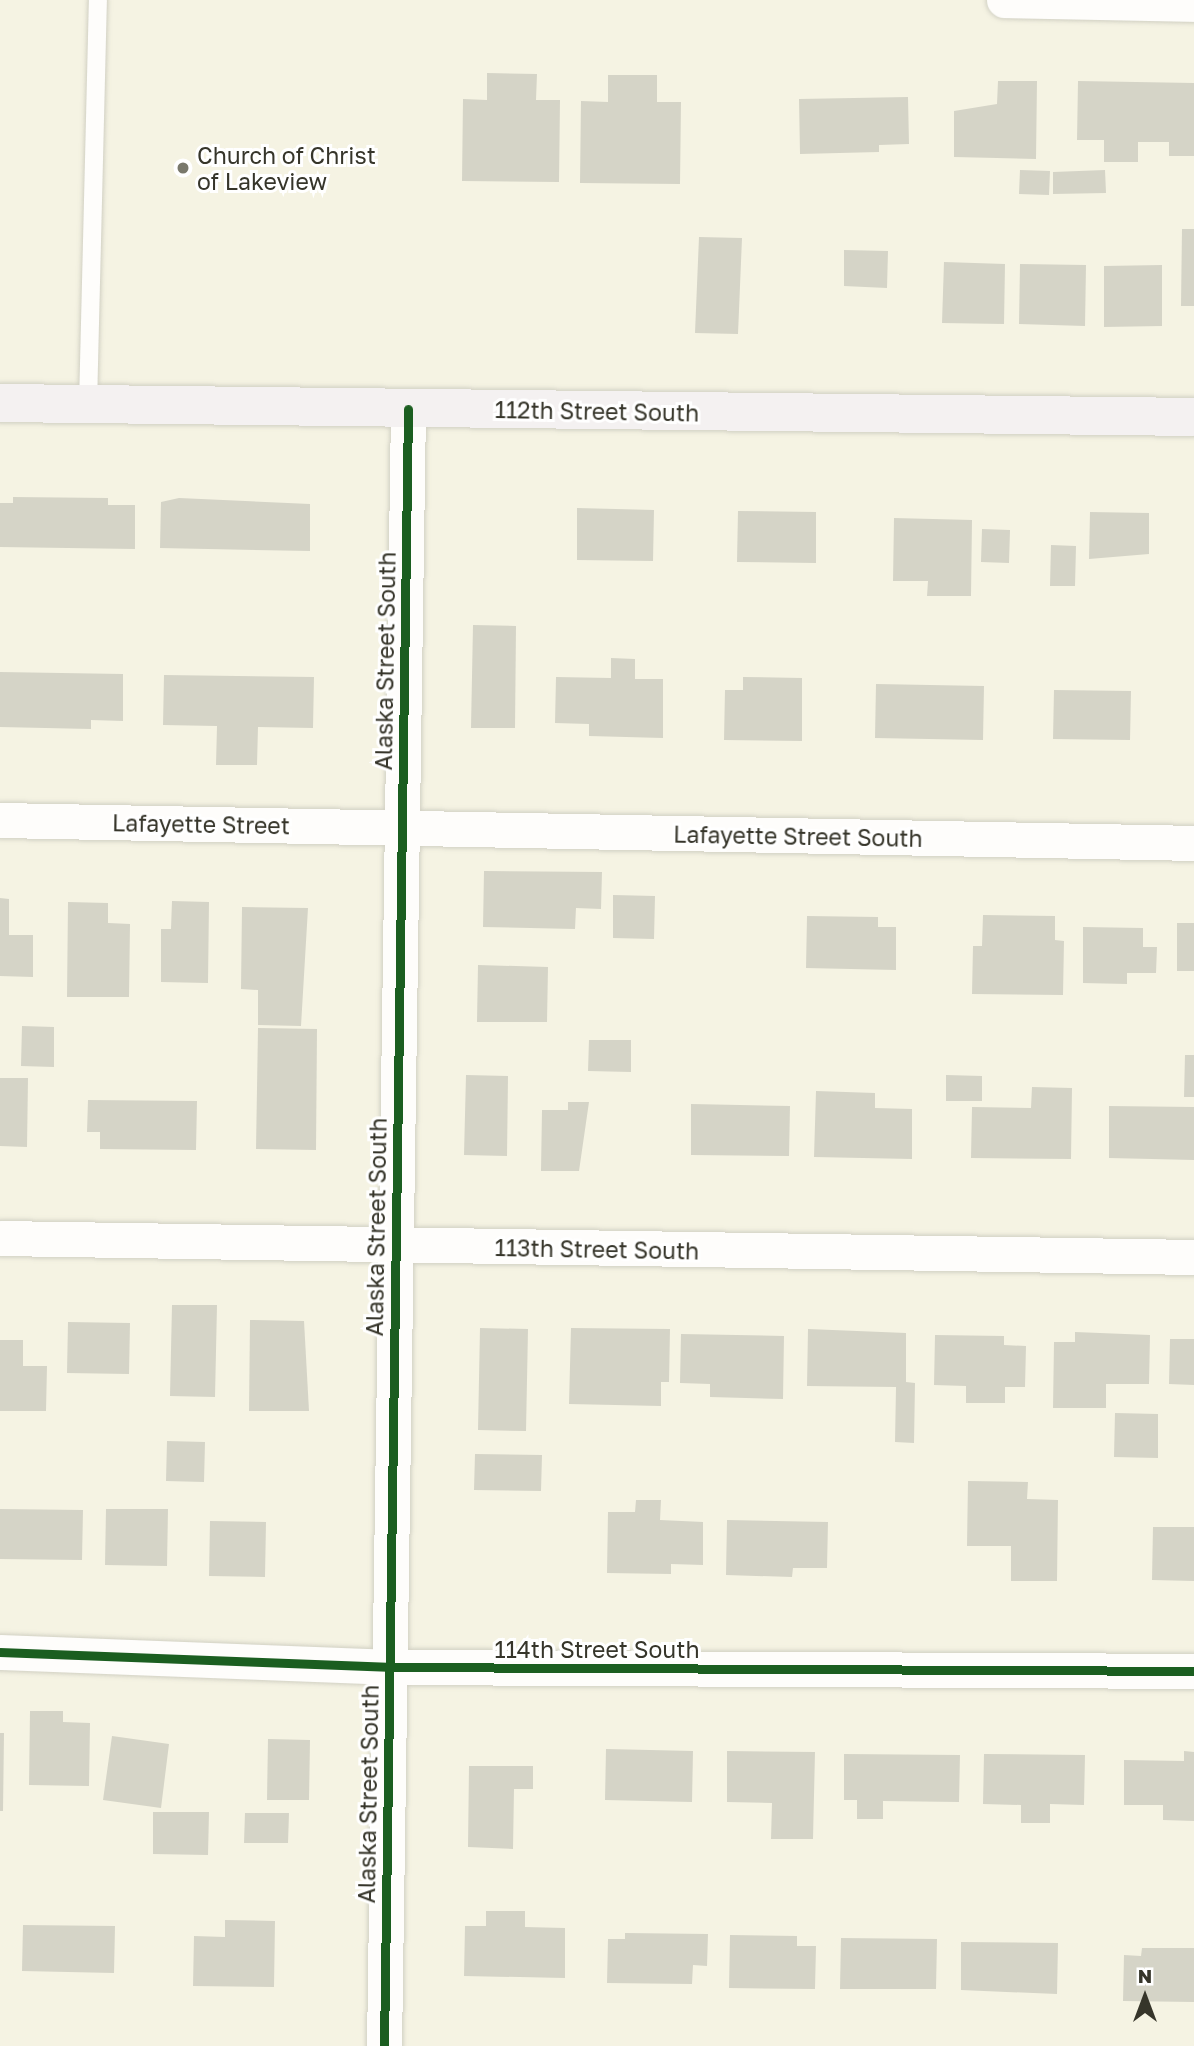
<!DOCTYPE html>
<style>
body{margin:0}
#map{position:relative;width:1194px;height:2046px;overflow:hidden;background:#f5f3e3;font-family:"Golos Text",sans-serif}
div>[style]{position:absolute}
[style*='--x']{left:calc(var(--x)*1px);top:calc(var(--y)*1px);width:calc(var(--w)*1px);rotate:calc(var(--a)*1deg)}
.building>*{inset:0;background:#d5d4c7}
.roads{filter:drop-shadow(0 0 2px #d1d0c3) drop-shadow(0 0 2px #d1d0c3)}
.lane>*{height:18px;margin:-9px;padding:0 9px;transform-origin:9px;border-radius:9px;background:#fefdfb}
.street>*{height:35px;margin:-17.5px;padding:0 17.5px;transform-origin:17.5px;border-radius:17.5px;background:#fefdfb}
.secondary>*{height:38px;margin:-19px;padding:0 19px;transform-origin:19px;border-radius:19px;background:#f4f1f1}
.cycleway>*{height:9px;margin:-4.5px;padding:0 4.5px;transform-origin:4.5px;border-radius:4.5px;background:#1b5e20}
.dots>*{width:19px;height:19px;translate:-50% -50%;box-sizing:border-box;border:4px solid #fff;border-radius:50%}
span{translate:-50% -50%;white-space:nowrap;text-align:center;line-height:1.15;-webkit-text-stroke:6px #fff;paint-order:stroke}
.poi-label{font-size:23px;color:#36352a}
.left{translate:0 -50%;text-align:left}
.street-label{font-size:23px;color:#36352a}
.north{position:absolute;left:1110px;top:1962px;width:70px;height:70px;-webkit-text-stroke:5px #fff;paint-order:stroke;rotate:0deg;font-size:19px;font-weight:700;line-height:28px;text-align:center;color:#36352a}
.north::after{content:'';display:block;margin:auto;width:24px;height:32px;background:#36352a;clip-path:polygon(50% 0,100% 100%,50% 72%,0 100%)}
</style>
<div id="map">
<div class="building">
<i style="clip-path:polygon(487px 73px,537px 74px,536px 100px,560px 100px,559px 182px,462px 181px,463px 99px,487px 100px)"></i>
<i style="clip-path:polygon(608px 75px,657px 75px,657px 102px,681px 102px,680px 184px,580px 183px,581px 101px,608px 102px)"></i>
<i style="clip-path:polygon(998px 81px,1037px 81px,1036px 159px,954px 157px,954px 111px,997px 104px)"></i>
<i style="clip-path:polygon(1078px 81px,1194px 83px,1194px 156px,1169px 156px,1169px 142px,1138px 142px,1138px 162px,1104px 162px,1104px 140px,1077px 140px)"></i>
<i style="clip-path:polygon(908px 97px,909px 144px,879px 145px,879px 152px,800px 154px,799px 99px)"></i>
<i style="clip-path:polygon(1020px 170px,1050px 171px,1049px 195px,1019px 194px)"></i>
<i style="clip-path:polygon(1105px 170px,1106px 193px,1053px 194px,1053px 172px)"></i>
<i style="clip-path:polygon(1182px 229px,1194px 229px,1194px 306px,1181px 306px)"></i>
<i style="clip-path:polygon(699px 237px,742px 238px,738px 334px,695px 333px)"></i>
<i style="clip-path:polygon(844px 250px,888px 251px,887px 288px,844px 286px)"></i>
<i style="clip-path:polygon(944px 262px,1005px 264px,1004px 324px,942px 323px)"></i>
<i style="clip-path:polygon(1020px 264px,1086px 265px,1085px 326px,1019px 324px)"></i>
<i style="clip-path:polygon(1162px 265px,1162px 326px,1104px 327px,1104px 266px)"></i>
<i style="clip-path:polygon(13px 497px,108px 498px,108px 505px,135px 505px,135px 549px,0 547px,0 503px,13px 503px)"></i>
<i style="clip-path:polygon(179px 498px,310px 504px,310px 551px,160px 548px,161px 502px)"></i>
<i style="clip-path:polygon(577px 508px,654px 510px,653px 561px,577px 560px)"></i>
<i style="clip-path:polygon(738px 511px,816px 512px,816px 563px,737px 562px)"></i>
<i style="clip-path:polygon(1090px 512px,1149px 513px,1149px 554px,1089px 559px)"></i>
<i style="clip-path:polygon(894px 518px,972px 520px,971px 596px,927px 596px,928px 581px,893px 581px)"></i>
<i style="clip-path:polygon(982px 529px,1010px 530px,1009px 563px,981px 562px)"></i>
<i style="clip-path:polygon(1051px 545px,1076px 546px,1075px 586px,1050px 586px)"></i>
<i style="clip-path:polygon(473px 625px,516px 626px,515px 728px,471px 728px)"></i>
<i style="clip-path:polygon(611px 658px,635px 659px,635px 679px,663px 679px,663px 738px,589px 736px,589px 724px,555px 723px,556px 677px,611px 678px)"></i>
<i style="clip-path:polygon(0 672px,123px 674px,123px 721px,91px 720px,91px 729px,0 727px)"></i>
<i style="clip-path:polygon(164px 675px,314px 677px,313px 728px,258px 727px,257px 765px,216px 765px,217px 726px,163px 725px)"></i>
<i style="clip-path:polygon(743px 677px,802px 678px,802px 741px,724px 740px,725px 690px,743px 690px)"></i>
<i style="clip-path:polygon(876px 684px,984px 686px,983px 740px,875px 738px)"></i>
<i style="clip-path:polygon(1054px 690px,1131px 691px,1130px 740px,1053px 739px)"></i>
<i style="clip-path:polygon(484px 871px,602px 872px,601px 909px,576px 908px,575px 929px,483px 927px)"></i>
<i style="clip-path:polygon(613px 895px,655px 896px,654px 939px,613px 938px)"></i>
<i style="clip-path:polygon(0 898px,9px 899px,9px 935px,33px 935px,33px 977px,0 976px)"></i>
<i style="clip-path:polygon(172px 901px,209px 902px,208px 983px,161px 982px,161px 929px,171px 929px)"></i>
<i style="clip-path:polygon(68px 902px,108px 903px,108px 923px,130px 924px,129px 997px,67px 997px)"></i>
<i style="clip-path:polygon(242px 907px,308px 908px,301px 1026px,258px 1025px,258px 990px,241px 989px)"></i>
<i style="clip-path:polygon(983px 915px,1055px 916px,1055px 940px,1064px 941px,1063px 995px,972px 994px,973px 946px,982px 946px)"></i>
<i style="clip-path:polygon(807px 916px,878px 917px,878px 927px,896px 927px,896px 970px,806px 968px)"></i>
<i style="clip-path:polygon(1177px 923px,1194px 923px,1194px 971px,1177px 971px)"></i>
<i style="clip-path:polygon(1083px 927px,1143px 928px,1143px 947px,1157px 947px,1156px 973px,1127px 973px,1127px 984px,1083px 983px)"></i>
<i style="clip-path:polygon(478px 965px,548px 967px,547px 1022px,477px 1022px)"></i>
<i style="clip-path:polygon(22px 1026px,54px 1027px,54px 1067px,21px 1066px)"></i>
<i style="clip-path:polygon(258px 1028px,317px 1029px,316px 1150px,256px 1149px)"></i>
<i style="clip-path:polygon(589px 1040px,631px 1040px,631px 1072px,588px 1071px)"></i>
<i style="clip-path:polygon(1185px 1055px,1194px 1055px,1194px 1097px,1184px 1097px)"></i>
<i style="clip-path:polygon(466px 1075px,508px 1076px,507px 1156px,464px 1155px)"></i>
<i style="clip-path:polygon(946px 1075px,982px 1076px,982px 1101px,946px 1101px)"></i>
<i style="clip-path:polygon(0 1078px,28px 1078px,27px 1147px,0 1146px)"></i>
<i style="clip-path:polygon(1032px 1087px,1072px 1088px,1071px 1159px,971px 1158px,972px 1107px,1031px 1108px)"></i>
<i style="clip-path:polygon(816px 1091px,875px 1093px,875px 1108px,912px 1109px,912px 1159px,814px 1157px)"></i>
<i style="clip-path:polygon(88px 1100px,197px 1101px,196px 1150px,100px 1149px,100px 1132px,87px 1132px)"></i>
<i style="clip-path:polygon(568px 1102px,589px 1102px,579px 1171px,541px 1171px,542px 1110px,568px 1110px)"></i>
<i style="clip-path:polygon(691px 1104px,790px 1106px,789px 1156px,691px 1155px)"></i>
<i style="clip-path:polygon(1109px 1106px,1194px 1107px,1194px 1160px,1109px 1158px)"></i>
<i style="clip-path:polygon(172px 1305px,217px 1305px,215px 1397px,170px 1396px)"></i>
<i style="clip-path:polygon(250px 1320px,304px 1321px,309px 1411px,249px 1411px)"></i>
<i style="clip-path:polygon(68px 1322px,130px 1323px,129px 1374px,67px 1373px)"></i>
<i style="clip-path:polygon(480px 1328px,528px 1329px,526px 1431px,478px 1430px)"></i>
<i style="clip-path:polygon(571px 1328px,670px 1329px,669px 1382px,661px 1382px,661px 1406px,569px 1404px)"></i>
<i style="clip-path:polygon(808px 1329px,906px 1333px,906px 1382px,915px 1383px,914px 1443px,895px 1442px,896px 1387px,807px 1386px)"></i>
<i style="clip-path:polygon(1075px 1332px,1150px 1335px,1149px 1384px,1106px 1384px,1106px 1408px,1053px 1408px,1054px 1342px,1075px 1342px)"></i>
<i style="clip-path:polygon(681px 1334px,784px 1336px,783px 1399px,710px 1397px,710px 1384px,680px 1383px)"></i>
<i style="clip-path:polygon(935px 1335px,1004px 1336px,1004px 1345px,1026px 1346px,1025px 1387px,1005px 1387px,1005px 1403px,966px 1403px,966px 1386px,934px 1385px)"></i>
<i style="clip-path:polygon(1170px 1339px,1194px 1339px,1194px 1385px,1169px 1384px)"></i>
<i style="clip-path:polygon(0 1340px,23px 1340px,23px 1366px,47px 1366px,46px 1411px,0 1411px)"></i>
<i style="clip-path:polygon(1115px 1413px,1158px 1414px,1158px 1458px,1114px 1457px)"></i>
<i style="clip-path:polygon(167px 1441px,205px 1442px,204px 1482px,166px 1481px)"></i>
<i style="clip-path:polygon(475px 1454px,542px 1455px,541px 1491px,474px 1490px)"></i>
<i style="clip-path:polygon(968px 1481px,1028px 1482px,1027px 1499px,1058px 1500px,1057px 1581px,1011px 1581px,1011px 1546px,967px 1546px)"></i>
<i style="clip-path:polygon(636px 1500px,661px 1500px,660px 1520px,703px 1522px,703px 1565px,671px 1564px,671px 1574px,607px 1573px,608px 1512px,635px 1512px)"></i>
<i style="clip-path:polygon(0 1509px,83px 1510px,82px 1560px,0 1559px)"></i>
<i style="clip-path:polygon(106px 1509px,168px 1509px,167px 1566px,105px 1565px)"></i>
<i style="clip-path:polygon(727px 1520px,828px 1522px,827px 1568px,793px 1568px,792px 1577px,726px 1575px)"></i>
<i style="clip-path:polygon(210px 1521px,266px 1522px,265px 1577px,209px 1576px)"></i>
<i style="clip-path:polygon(1153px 1527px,1194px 1527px,1194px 1581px,1152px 1580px)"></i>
<i style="clip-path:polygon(30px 1711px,63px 1711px,63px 1722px,90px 1723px,89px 1786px,29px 1785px)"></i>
<i style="clip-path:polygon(0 1733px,4px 1733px,3px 1811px,0 1811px)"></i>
<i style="clip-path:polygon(112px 1736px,169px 1744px,161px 1808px,103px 1800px)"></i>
<i style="clip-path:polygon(268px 1739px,310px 1740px,309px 1800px,267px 1800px)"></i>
<i style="clip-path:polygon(606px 1749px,693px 1751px,692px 1802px,605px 1800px)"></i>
<i style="clip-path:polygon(727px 1751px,815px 1752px,813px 1839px,771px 1839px,772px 1803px,727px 1802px)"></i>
<i style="clip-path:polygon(1184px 1751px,1194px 1752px,1194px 1821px,1163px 1820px,1163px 1805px,1124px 1805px,1124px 1760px,1184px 1761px)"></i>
<i style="clip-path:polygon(844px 1754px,960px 1755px,959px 1802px,883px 1801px,883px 1819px,857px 1819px,857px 1800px,844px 1800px)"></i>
<i style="clip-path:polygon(984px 1754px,1085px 1755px,1084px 1805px,1050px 1804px,1050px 1823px,1021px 1823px,1021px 1805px,983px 1804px)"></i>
<i style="clip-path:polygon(469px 1766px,533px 1766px,533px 1789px,514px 1789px,513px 1849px,468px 1847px)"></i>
<i style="clip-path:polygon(153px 1812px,209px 1812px,208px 1855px,153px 1854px)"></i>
<i style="clip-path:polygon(245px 1813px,289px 1813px,288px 1843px,244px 1843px)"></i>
<i style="clip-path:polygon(486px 1911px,525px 1911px,525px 1927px,565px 1928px,565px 1978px,464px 1976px,465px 1926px,486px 1926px)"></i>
<i style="clip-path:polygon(225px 1920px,275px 1921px,274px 1987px,193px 1986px,194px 1936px,225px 1937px)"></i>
<i style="clip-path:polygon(23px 1925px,115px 1926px,114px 1973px,22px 1971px)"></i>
<i style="clip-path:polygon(625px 1933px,708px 1934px,707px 1966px,693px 1965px,692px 1984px,607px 1983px,608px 1939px,625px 1939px)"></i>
<i style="clip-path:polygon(730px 1935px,797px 1936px,797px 1946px,816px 1946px,815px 1989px,729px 1988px)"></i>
<i style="clip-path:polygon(841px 1938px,937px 1939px,936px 1989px,840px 1989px)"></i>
<i style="clip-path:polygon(961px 1942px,1058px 1943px,1057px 1994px,961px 1990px)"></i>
<i style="clip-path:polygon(1142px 1948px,1194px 1948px,1194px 2002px,1123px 2001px,1124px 1955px,1141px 1956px)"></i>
</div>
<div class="roads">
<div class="lane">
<i style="--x:88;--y:405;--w:405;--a:-88.6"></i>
</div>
<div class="street">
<i style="--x:1004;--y:0;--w:190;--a:1.2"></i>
<i style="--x:0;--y:820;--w:1194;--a:1.1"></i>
<i style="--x:0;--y:1238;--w:1194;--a:0.91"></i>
<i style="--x:0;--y:1652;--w:389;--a:2.2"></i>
<i style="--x:389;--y:1667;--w:805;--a:0.28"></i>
<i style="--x:384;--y:2046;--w:1637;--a:-89.16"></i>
</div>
<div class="secondary">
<i style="--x:0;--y:403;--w:1194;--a:0.67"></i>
</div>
</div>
<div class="cycleway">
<i style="--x:0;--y:1652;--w:389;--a:2.2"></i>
<i style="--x:389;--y:1667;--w:805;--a:0.28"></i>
<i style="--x:384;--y:2046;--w:1637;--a:-89.16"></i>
</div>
<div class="dots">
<i style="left:183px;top:168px;background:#79786b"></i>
</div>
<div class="poi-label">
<span class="left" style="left:197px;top:168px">Church of Christ<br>of Lakeview</span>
</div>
<div class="street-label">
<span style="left:597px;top:411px;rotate:1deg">112th Street South</span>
<span style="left:385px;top:661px;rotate:-89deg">Alaska Street South</span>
<span style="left:201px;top:824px;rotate:1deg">Lafayette Street</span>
<span style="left:798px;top:836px;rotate:1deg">Lafayette Street South</span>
<span style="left:376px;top:1227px;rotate:-89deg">Alaska Street South</span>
<span style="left:597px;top:1249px;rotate:1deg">113th Street South</span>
<span style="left:597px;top:1649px">114th Street South</span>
<span style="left:368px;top:1794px;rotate:-89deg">Alaska Street South</span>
</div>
<div class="north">N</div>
</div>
